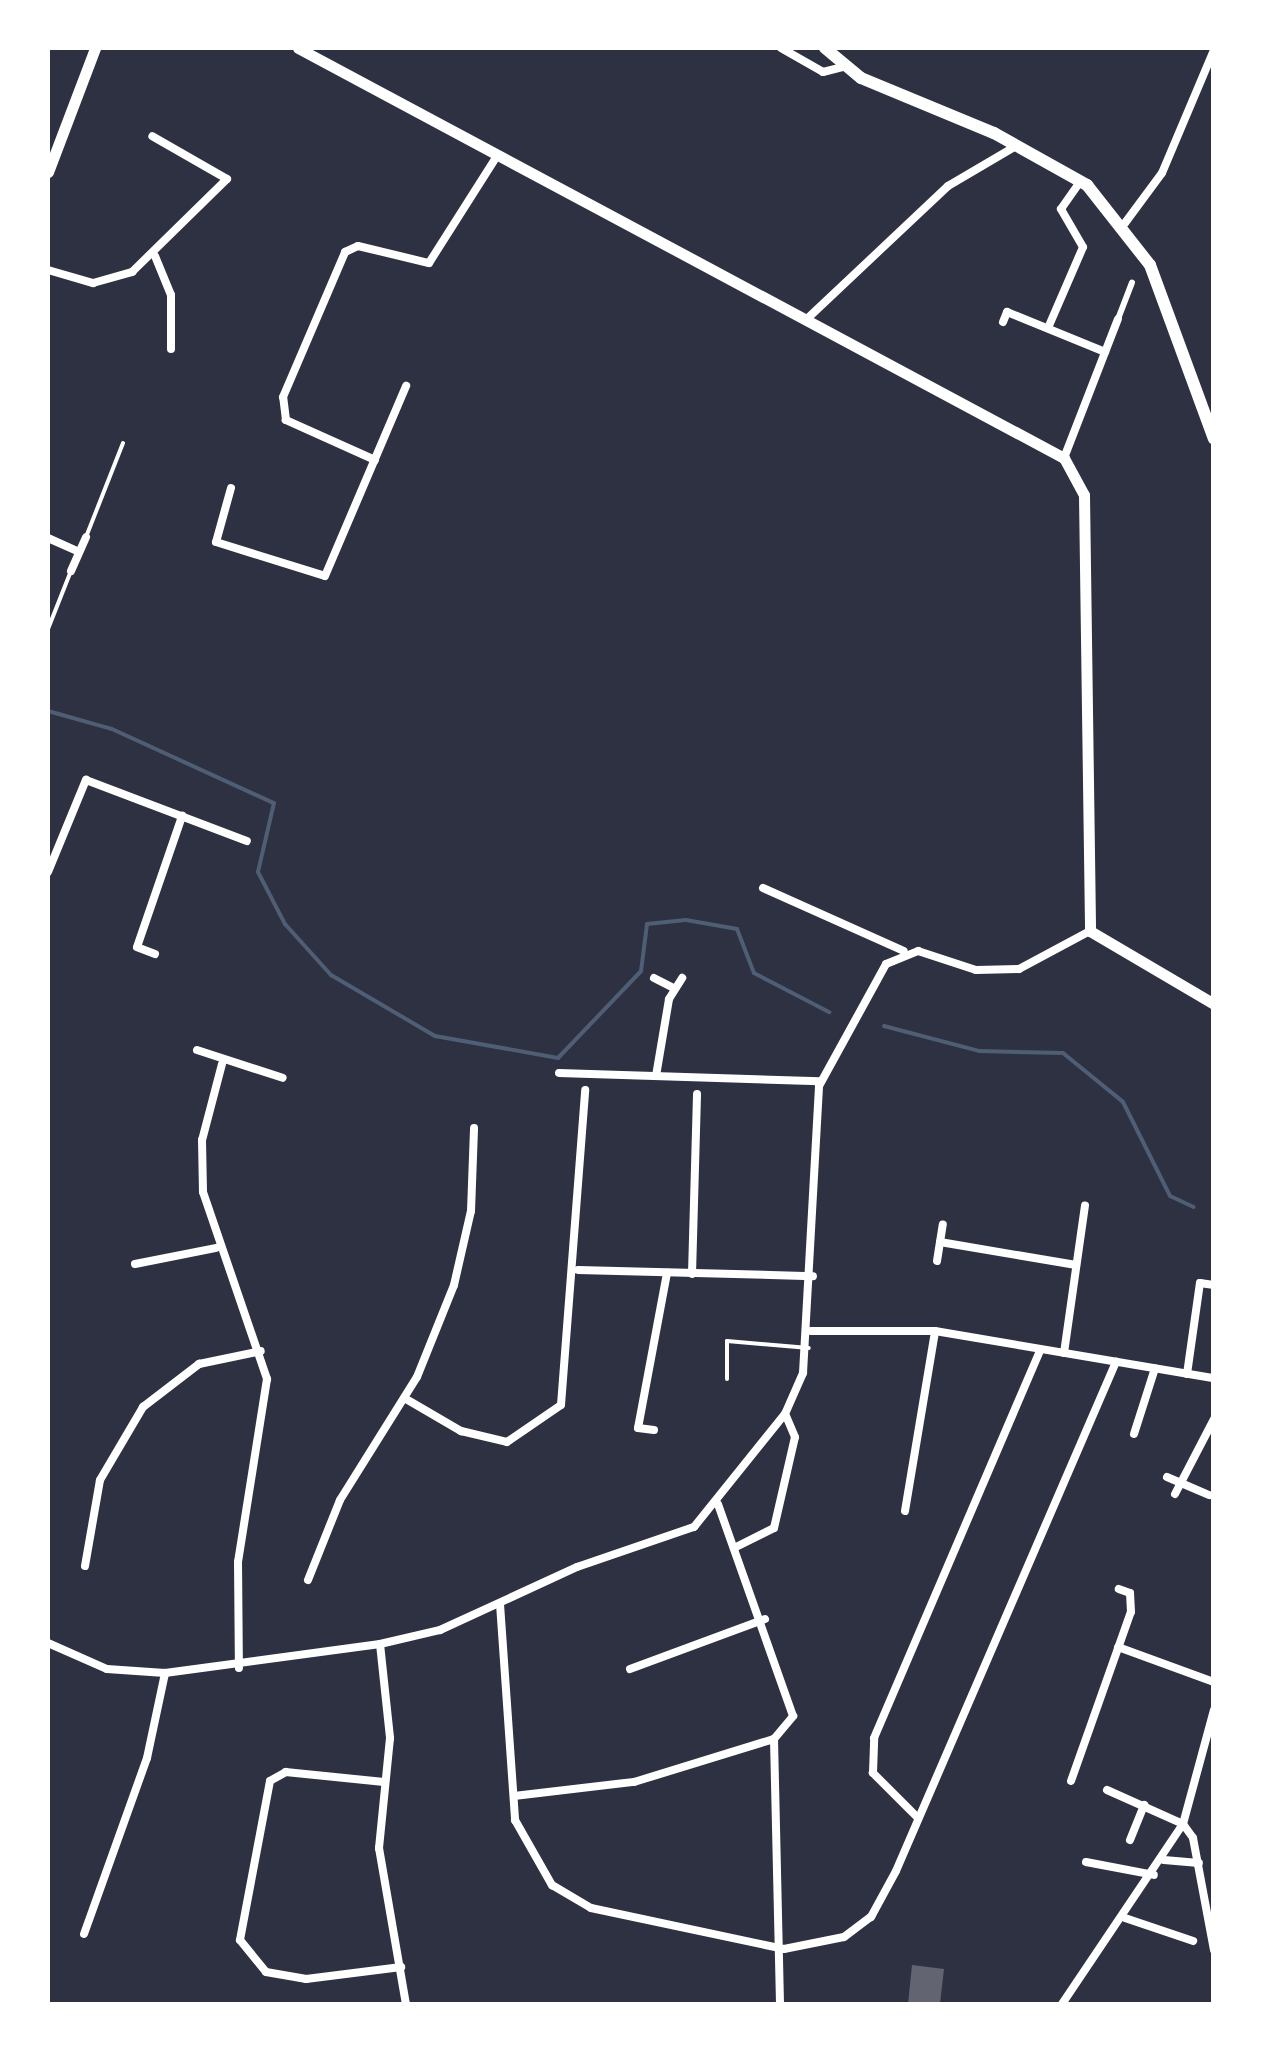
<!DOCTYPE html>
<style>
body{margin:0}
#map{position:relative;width:1261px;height:2052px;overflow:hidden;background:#2d3142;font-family:Commissioner,sans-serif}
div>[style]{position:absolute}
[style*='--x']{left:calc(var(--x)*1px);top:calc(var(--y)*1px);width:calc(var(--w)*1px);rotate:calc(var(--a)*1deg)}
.stream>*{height:4px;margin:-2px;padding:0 2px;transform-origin:2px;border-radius:2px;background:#4f5d75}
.building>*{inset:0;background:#626471}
.service>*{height:4px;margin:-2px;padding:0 2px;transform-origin:2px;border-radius:2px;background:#fff}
.pedestrian>*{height:6px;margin:-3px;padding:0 3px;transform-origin:3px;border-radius:3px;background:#fff}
.minor>*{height:8px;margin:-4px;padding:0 4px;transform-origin:4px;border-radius:4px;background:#fff}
.secondary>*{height:11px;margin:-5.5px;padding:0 5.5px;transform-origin:5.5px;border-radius:5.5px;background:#fff}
.primary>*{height:12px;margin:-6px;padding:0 6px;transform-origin:6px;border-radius:6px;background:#fff}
span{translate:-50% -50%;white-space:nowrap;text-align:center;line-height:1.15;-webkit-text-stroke:8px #fff;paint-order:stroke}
.frame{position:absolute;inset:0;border:50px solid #fff;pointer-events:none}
</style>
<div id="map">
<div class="stream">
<i style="--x:48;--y:711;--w:66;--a:15.7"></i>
<i style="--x:112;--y:729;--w:178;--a:24.6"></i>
<i style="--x:274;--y:803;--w:71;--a:103.1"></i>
<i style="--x:258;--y:872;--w:59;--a:62.6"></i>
<i style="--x:285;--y:924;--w:69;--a:48"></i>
<i style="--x:331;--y:975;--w:121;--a:30.4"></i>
<i style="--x:435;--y:1036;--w:125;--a:10.1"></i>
<i style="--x:558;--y:1058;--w:120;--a:-46.3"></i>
<i style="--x:641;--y:971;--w:47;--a:-82.7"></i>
<i style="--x:647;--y:924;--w:39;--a:-6"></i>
<i style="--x:686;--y:920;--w:52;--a:10"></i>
<i style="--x:737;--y:929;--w:47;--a:68.9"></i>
<i style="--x:754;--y:973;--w:85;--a:27.5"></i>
<i style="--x:884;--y:1026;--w:98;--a:14.7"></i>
<i style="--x:979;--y:1051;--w:84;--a:1.4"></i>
<i style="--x:1063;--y:1053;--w:77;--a:39.2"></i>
<i style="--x:1123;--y:1102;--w:105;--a:63.4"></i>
<i style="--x:1170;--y:1196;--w:26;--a:25"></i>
</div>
<div class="building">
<i style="clip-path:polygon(912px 1965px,944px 1969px,940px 2004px,908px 2004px)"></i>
</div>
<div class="service">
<i style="--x:86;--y:537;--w:101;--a:-68.5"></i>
<i style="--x:48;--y:629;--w:62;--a:-68.4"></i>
<i style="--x:727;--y:1379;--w:38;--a:-90"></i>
<i style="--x:727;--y:1341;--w:82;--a:4.9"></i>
</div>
<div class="pedestrian">
<i style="--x:1118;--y:319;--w:39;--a:-69"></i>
</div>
<div class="minor">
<i style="--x:781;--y:48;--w:48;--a:29.7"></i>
<i style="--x:823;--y:72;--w:25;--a:-14"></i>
<i style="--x:1125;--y:223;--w:62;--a:-53.5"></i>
<i style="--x:1162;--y:173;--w:134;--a:-67.1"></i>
<i style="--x:155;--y:256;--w:42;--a:67.7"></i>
<i style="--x:171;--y:295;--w:54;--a:90"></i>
<i style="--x:48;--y:270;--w:47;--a:16.1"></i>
<i style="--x:93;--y:283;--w:41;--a:-15.8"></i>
<i style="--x:132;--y:272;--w:133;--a:-44.4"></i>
<i style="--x:227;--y:179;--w:86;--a:-150.2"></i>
<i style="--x:809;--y:317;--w:191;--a:-43.3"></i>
<i style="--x:948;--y:186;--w:79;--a:-30.5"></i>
<i style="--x:1003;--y:322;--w:11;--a:-68"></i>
<i style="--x:1007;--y:312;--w:106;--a:22.2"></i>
<i style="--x:1048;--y:328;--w:88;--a:-66.6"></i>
<i style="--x:1083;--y:247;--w:44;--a:-120.1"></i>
<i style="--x:1061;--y:209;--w:33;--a:-55"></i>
<i style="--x:1064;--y:458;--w:149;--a:-68.8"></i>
<i style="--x:375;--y:460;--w:98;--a:-155.8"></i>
<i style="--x:286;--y:420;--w:23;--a:-97"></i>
<i style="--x:283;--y:397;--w:158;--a:-66.8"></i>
<i style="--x:345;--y:252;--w:14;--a:-25"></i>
<i style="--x:358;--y:246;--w:73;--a:13.5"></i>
<i style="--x:429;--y:263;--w:127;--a:-57.6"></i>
<i style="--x:231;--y:488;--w:56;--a:105.5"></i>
<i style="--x:216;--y:542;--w:114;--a:17.3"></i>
<i style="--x:325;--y:576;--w:207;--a:-66.9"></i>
<i style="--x:48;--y:538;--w:34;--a:24"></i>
<i style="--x:71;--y:571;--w:37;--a:-66"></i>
<i style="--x:48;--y:872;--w:100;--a:-67.6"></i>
<i style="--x:86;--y:780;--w:172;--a:20.8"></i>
<i style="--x:763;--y:888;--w:154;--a:24.1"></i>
<i style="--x:155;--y:954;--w:19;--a:-159"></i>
<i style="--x:137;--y:947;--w:139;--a:-71"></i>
<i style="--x:654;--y:978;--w:22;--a:27"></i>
<i style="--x:197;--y:1050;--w:90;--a:18"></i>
<i style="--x:222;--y:1064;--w:79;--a:104.7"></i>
<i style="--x:202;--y:1140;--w:52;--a:88.9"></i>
<i style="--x:203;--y:1192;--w:198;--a:71.1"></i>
<i style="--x:267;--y:1379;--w:185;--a:99"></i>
<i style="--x:238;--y:1562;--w:106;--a:89.5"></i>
<i style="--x:559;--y:1073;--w:261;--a:1.8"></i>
<i style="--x:656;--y:1076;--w:78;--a:-80.4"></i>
<i style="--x:669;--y:999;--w:25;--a:-58"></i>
<i style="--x:940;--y:1242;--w:138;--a:9.6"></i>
<i style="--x:937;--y:1261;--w:37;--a:-81"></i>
<i style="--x:135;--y:1264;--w:83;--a:-11.2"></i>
<i style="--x:578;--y:1270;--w:235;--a:1.5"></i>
<i style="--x:692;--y:1274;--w:180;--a:-88.4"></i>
<i style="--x:811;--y:1331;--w:124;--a:0"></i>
<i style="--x:935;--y:1331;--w:283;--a:9.6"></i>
<i style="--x:1064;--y:1353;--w:149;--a:-81.9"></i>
<i style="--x:1187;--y:1374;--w:92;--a:-81.9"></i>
<i style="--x:1200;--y:1283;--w:14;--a:8"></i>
<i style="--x:406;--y:1399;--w:64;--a:30.2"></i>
<i style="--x:461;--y:1431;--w:47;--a:13.4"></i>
<i style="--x:507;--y:1442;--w:65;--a:-34.4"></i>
<i style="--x:561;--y:1405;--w:316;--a:-85.6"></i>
<i style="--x:654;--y:1430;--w:16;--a:-173"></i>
<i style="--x:638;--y:1428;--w:158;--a:-79.4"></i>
<i style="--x:1134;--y:1434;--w:69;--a:-72.3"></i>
<i style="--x:1167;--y:1477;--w:46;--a:23.2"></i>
<i style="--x:1175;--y:1494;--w:85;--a:-62.5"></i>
<i style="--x:905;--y:1511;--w:182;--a:-80.5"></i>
<i style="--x:738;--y:1546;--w:40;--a:-26.6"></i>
<i style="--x:774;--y:1528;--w:93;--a:-77"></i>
<i style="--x:795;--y:1437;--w:25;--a:-113"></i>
<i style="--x:85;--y:1566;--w:87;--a:-80.1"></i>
<i style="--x:100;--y:1480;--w:85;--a:-59.5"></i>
<i style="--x:143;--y:1407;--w:71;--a:-37.5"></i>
<i style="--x:199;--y:1364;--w:63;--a:-11.8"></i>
<i style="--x:308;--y:1580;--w:86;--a:-68.2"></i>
<i style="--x:340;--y:1500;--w:145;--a:-58"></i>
<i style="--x:417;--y:1377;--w:99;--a:-68.1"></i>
<i style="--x:454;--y:1285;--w:76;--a:-77.1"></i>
<i style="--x:471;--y:1211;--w:83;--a:-87.9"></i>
<i style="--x:500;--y:1604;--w:217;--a:86"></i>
<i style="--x:515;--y:1820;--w:75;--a:60.4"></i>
<i style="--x:552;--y:1885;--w:45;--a:30.5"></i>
<i style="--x:591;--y:1908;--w:197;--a:12"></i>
<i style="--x:784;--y:1949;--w:61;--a:-11.3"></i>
<i style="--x:844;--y:1937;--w:34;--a:-37"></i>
<i style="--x:871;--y:1917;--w:52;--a:-61.5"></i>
<i style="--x:896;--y:1871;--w:555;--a:-66.63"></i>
<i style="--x:48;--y:1643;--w:64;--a:23.8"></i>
<i style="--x:107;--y:1669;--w:58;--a:3.9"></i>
<i style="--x:165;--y:1673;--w:217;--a:-7.7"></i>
<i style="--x:380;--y:1644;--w:62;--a:-13.1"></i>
<i style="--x:440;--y:1630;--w:151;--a:-24.7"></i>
<i style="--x:577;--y:1567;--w:124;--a:-18.9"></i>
<i style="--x:694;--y:1527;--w:145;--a:-51.2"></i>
<i style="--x:785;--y:1414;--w:45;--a:-66.3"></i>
<i style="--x:803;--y:1373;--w:287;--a:-86.8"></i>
<i style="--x:819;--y:1086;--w:139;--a:-61.2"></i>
<i style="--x:886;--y:964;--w:35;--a:-22"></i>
<i style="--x:918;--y:951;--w:61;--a:18.1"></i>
<i style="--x:976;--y:970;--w:43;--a:-1.3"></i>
<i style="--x:1019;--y:969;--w:81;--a:-28.2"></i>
<i style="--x:380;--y:1644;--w:95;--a:83.9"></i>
<i style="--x:390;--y:1738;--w:111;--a:95.7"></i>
<i style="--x:379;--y:1848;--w:158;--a:80.2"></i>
<i style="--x:1118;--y:1647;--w:102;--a:20"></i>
<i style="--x:630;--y:1669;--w:144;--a:-20.3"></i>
<i style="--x:774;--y:1739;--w:265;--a:88.7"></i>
<i style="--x:1071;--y:1781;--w:179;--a:-70.5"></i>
<i style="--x:1131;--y:1612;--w:19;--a:-93"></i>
<i style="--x:1130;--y:1593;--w:12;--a:-160"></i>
<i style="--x:384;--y:1782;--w:99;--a:-174.2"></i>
<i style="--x:286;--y:1772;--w:18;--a:151"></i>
<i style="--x:270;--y:1781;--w:162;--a:100.7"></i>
<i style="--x:240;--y:1940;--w:41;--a:50.9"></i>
<i style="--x:266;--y:1972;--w:41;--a:9.9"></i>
<i style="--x:306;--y:1979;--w:96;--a:-7.2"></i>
<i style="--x:1107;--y:1790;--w:83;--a:24.1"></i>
<i style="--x:1183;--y:1824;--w:17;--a:54"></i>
<i style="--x:1193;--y:1838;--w:114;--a:79.4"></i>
<i style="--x:514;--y:1796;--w:121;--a:-6.7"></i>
<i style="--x:634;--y:1782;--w:146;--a:-17.1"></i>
<i style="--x:774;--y:1739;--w:30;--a:-50"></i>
<i style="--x:793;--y:1716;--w:225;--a:-109.5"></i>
<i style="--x:918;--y:1818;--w:64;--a:-135"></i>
<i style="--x:873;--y:1773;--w:35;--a:-88"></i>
<i style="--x:874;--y:1738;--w:423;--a:-66.8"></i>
<i style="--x:1130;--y:1840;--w:38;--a:-68"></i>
<i style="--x:1164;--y:1860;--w:35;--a:5"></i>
<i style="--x:1086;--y:1862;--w:69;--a:10.8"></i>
<i style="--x:1125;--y:1918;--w:72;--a:18.7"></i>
<i style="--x:84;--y:1934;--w:187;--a:-70.3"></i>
<i style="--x:147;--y:1758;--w:87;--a:-78"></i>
<i style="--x:1062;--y:2004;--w:217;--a:-56.1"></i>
<i style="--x:1183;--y:1824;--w:118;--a:-74.8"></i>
</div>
<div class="secondary">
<i style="--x:298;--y:48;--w:869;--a:28.16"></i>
<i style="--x:1064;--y:458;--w:42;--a:61.6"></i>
<i style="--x:1084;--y:495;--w:436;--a:89.2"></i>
<i style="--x:1090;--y:931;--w:144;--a:30.5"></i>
<i style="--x:48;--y:172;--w:133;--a:-69.2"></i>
</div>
<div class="primary">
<i style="--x:825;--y:48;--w:47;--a:39.8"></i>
<i style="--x:861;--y:78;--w:144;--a:22.5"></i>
<i style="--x:994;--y:133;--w:107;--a:29.2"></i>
<i style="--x:1087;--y:185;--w:102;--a:51.8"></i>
<i style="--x:1150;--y:265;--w:185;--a:69.8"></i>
</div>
<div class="frame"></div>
</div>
